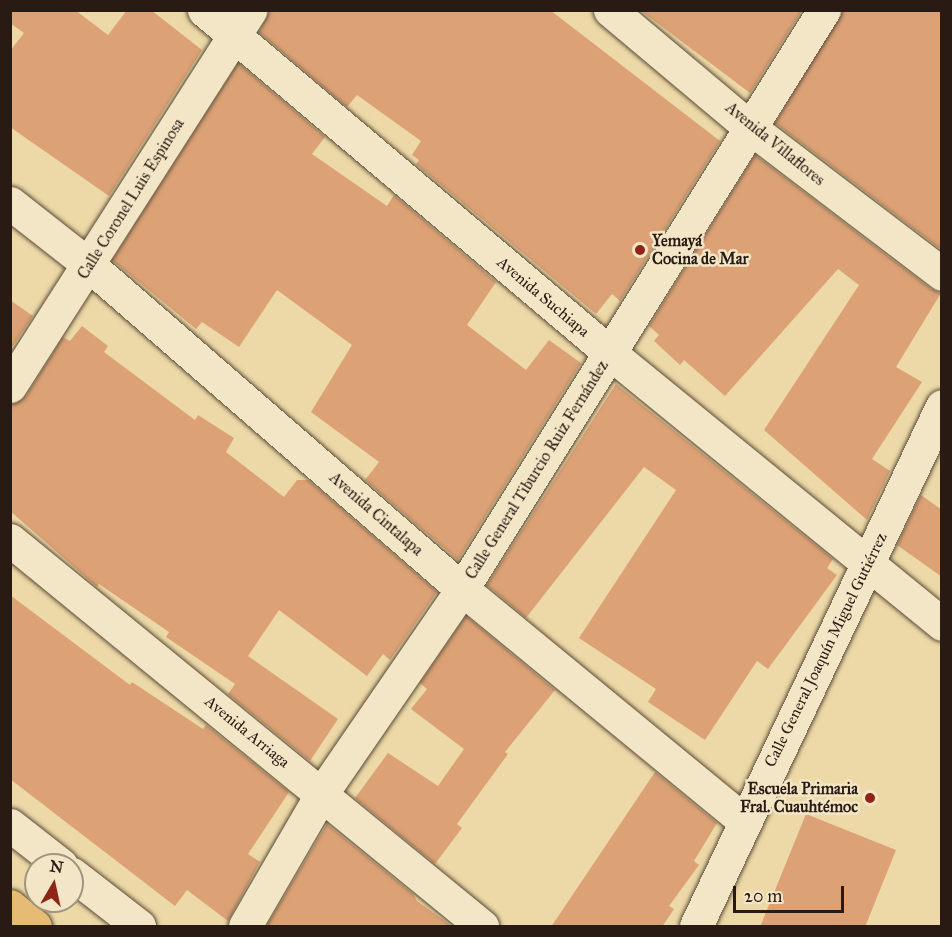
<!DOCTYPE html>
<meta charset="utf-8">
<style>
body{margin:0}
#map{position:relative;width:952px;height:937px;overflow:hidden;background:#edd9a7;font-family:"IM FELL Great Primer",serif}
div>[style]{position:absolute}
[style*='--x']{left:calc(var(--x)*1px);top:calc(var(--y)*1px);width:calc(var(--w)*1px);rotate:calc(var(--a)*1deg)}
.building>*{inset:0;background:#dca276}
.roads{filter:drop-shadow(0 0 2px #5a4a38) drop-shadow(0 0 2px #5a4a38)}
.street>*{height:33px;margin:-16.5px;padding:0 16.5px;transform-origin:16.5px;border-radius:16.5px;background:#f3e6c6}
.secondary>*{height:33px;margin:-16.5px;padding:0 16.5px;transform-origin:16.5px;border-radius:16.5px;background:#f3e6c6}
.highway>*{height:33px;margin:-16.5px;padding:0 16.5px;transform-origin:16.5px;border-radius:16.5px;background:#e6bc74}
.dots>*{width:16px;height:16px;translate:-50% -50%;box-sizing:border-box;border:3px solid #f3e6c6;border-radius:50%}
span{translate:-50% -50%;white-space:nowrap;text-align:center;line-height:1.15;-webkit-text-stroke:5px #f3e6c6;paint-order:stroke}
.street-label{font-size:16px;color:#291a13}
.poi-label{font-size:16px;color:#291a13;font-weight:700}
.left{translate:0 -50%;text-align:left}
.right{translate:-100% -50%;text-align:right}
.frame{position:absolute;inset:0;border:12px solid #291a13;pointer-events:none}
.north{position:absolute;left:24px;top:853px;width:60px;height:60px;box-sizing:border-box;background:#f3e6c6;border:2px solid #a2947e;border-radius:50%;rotate:9deg;font-size:16px;font-weight:700;line-height:24px;text-align:center;color:#291a13}
.north::after{content:'';display:block;margin:auto;width:21px;height:27px;background:#8f2418;clip-path:polygon(50% 0,100% 100%,50% 72%,0 100%)}
.scale{position:absolute;left:733px;top:886px;width:111px;height:27px;box-sizing:border-box;border:3px solid #291a13;border-top:0;padding-left:8px;font-size:18px;line-height:21px;white-space:nowrap;color:#291a13;-webkit-text-stroke:4px #f3e6c6;paint-order:stroke}
</style>
<div id="map">
<div class="building">
<i style="clip-path:polygon(10px 10px,75px 10px,108px 35px,127px 10px,151px 10px,202px 50px,109px 196px,10px 127px,10px 51px,24px 33px,10px 23px)"></i>
<i style="clip-path:polygon(270px 10px,550px 10px,720px 141px,620px 301px,612px 294px,596px 314px,416px 164px,419px 160px,412px 155px,421px 141px,357px 95px,347px 107px,259px 32px)"></i>
<i style="clip-path:polygon(640px 10px,802px 10px,750px 93px)"></i>
<i style="clip-path:polygon(843px 10px,942px 10px,942px 250px,775px 123px)"></i>
<i style="clip-path:polygon(238px 63px,325px 137px,312px 154px,387px 206px,394px 195px,496px 282px,467px 325px,526px 370px,549px 340px,581px 363px,458px 560px,365px 480px,379px 462px,311px 412px,352px 345px,277px 290px,239px 347px,202px 322px,196px 329px,112px 260px)"></i>
<i style="clip-path:polygon(755px 155px,931px 289px,941px 293px,896px 367px,922px 382px,872px 459px,890px 471px,867px 520px,764px 430px,859px 285px,838px 269px,725px 396px,684px 360px,680px 365px,654px 341px,659px 335px,649px 326px)"></i>
<i style="clip-path:polygon(10px 300px,33px 316px,10px 350px)"></i>
<i style="clip-path:polygon(82px 326px,108px 346px,104px 352px,195px 420px,198px 415px,234px 438px,226px 452px,284px 497px,297px 480px,308px 480px,437px 592px,390px 660px,383px 654px,367px 676px,279px 610px,248px 656px,338px 719px,310px 761px,228px 694px,235px 684px,166px 637px,169px 632px,99px 584px,97px 587px,10px 511px,10px 405px,26px 396px,63px 337px,70px 341px)"></i>
<i style="clip-path:polygon(616px 384px,833px 559px,827px 568px,837px 575px,768px 669px,757px 661px,705px 740px,648px 702px,656px 689px,579px 638px,676px 490px,644px 467px,526px 618px,487px 585px)"></i>
<i style="clip-path:polygon(921px 495px,942px 510px,942px 577px,897px 545px)"></i>
<i style="clip-path:polygon(10px 595px,130px 685px,132px 682px,203px 729px,206px 725px,289px 792px,248px 854px,260px 862px,228px 921px,187px 890px,175px 906px,10px 779px)"></i>
<i style="clip-path:polygon(466px 616px,555px 690px,505px 752px,508px 754px,457px 824px,462px 828px,435px 864px,355px 798px,388px 753px,438px 786px,464px 749px,411px 709px,427px 689px,420px 683px)"></i>
<i style="clip-path:polygon(655px 772px,717px 823px,694px 861px,699px 865px,669px 906px,674px 909px,662px 927px,551px 927px)"></i>
<i style="clip-path:polygon(806px 814px,896px 850px,865px 927px,760px 927px)"></i>
<i style="clip-path:polygon(327px 824px,413px 894px,417px 901px,453px 927px,266px 927px)"></i>
</div>
<div class="roads">
<div class="street">
<i style="--x:204;--y:10;--w:533;--a:40.2"></i>
<i style="--x:611;--y:354;--w:427;--a:39.2"></i>
<i style="--x:610;--y:10;--w:185;--a:40"></i>
<i style="--x:752;--y:129;--w:239;--a:37.3"></i>
<i style="--x:10;--y:203;--w:100;--a:38.1"></i>
<i style="--x:89;--y:265;--w:494;--a:41"></i>
<i style="--x:462;--y:589;--w:365;--a:39.4"></i>
<i style="--x:10;--y:386;--w:446;--a:-57.4"></i>
<i style="--x:10;--y:540;--w:610;--a:39.28"></i>
<i style="--x:245;--y:926;--w:154;--a:-59.9"></i>
<i style="--x:322;--y:793;--w:247;--a:-55.5"></i>
<i style="--x:462;--y:589;--w:683;--a:-57.99"></i>
<i style="--x:696;--y:926;--w:575;--a:-64.68"></i>
</div>
<div class="secondary">
<i style="--x:10;--y:825;--w:65;--a:38.1"></i>
<i style="--x:72;--y:874;--w:85;--a:37.8"></i>
</div>
<div class="highway">
<i style="--x:10;--y:906;--w:32;--a:39"></i>
</div>
</div>
<div class="dots">
<i style="left:640px;top:250px;background:#8f2418"></i>
<i style="left:870px;top:798px;background:#8f2418"></i>
</div>
<div class="street-label">
<span style="left:775px;top:144px;rotate:39deg">Avenida Villaflores</span>
<span style="left:131px;top:199px;rotate:-58deg">Calle Coronel Luis Espinosa</span>
<span style="left:543px;top:297px;rotate:40deg">Avenida Suchiapa</span>
<span style="left:537px;top:470px;rotate:-58deg">Calle General Tiburcio Ruiz Fernández</span>
<span style="left:376px;top:514px;rotate:41deg">Avenida Cintalapa</span>
<span style="left:826px;top:650px;rotate:-64deg">Calle General Joaquín Miguel Gutiérrez</span>
<span style="left:247px;top:732px;rotate:39deg">Avenida Arriaga</span>
</div>
<div class="poi-label">
<span class="left" style="left:652px;top:250px">Yemayá<br>Cocina de Mar</span>
<span class="right" style="left:858px;top:798px">Escuela Primaria<br>Fral. Cuauhtémoc</span>
</div>
<div class="frame"></div>
<div class="north">N</div>
<div class="scale">20 m</div>
</div>
